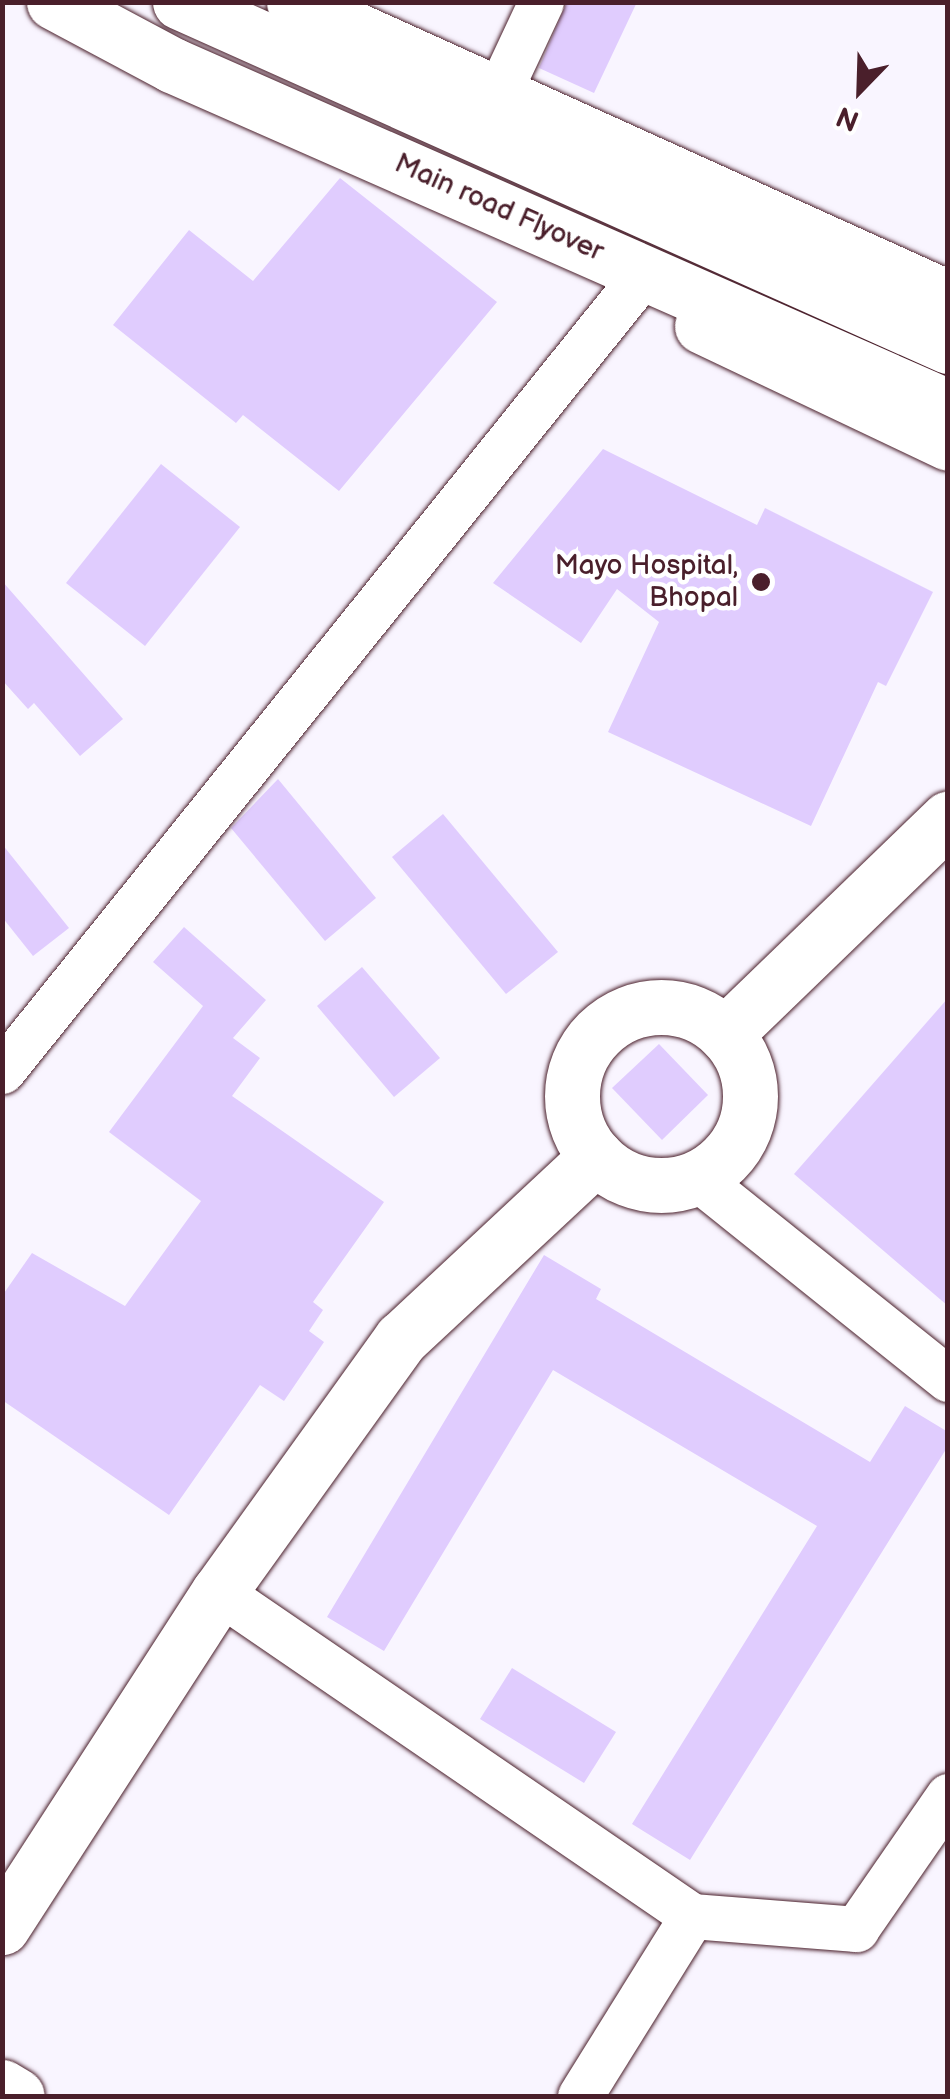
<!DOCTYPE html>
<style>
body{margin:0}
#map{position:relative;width:950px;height:2099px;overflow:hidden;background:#f9f5ff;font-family:"Balsamiq Sans",sans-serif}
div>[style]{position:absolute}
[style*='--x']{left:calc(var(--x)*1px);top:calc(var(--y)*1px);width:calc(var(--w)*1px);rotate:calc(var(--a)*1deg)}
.building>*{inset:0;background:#e0ccfe}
.roads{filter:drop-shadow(0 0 2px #4a1f2b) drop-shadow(0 0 2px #4a1f2b)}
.minor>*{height:45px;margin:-22.5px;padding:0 22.5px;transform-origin:22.5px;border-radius:22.5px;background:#fff}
.tertiary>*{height:55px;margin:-27.5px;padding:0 27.5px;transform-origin:27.5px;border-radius:27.5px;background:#fff}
.tertiary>.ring{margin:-27.5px;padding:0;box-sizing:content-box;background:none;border:55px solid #fff;border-radius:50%}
.primary>*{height:55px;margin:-27.5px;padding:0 27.5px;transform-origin:27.5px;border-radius:27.5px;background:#fff}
.dots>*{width:28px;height:28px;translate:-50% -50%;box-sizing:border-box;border:5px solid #fff;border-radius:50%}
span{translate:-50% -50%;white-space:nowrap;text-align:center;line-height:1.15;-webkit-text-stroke:9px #fff;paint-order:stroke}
.street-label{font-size:28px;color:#4a1f2b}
.poi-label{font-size:28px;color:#4a1f2b}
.right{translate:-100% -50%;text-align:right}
.frame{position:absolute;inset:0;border:5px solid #4a1f2b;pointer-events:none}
.north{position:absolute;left:810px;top:40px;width:100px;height:100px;-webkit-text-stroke:8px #fff;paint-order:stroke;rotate:203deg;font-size:28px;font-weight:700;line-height:40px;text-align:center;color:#4a1f2b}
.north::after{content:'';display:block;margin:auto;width:35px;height:45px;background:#4a1f2b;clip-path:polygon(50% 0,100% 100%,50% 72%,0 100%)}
</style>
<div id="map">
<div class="building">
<i style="clip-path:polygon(567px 2px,637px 2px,594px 93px,539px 68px)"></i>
<i style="clip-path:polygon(340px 178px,497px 302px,339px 491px,243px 415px,236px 423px,113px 325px,189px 230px,253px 281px)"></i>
<i style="clip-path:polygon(603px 449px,757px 525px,765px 508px,933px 592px,886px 686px,878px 682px,811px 826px,608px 732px,659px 622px,617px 589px,581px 643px,493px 583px)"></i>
<i style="clip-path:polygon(161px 464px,240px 527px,145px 646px,66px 583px)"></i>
<i style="clip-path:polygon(2px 581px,123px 719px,80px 756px,34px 703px,28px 709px,2px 680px)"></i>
<i style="clip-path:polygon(278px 779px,376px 898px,325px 941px,231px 828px)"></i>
<i style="clip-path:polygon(443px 814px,558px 952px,506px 994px,392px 857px)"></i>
<i style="clip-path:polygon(2px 844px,69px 928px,33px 956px,2px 917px)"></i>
<i style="clip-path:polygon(184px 927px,266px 1000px,233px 1038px,260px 1058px,232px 1096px,384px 1202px,313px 1302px,323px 1310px,309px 1331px,324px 1342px,284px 1401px,260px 1385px,169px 1515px,2px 1400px,2px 1296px,32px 1253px,125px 1306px,201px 1201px,109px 1132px,203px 1006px,153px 962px)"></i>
<i style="clip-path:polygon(362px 967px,440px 1058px,394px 1097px,317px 1006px)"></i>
<i style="clip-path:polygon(948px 998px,948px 1306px,794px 1174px)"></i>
<i style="clip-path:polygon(659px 1044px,708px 1095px,662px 1140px,612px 1088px)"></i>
<i style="clip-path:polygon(544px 1255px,601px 1289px,596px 1299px,870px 1462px,905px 1406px,948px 1432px,948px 1446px,690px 1860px,632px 1824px,817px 1526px,553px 1370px,384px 1651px,327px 1617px)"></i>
<i style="clip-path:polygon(512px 1668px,616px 1732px,584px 1783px,480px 1719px)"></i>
</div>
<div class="roads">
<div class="minor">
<i style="--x:496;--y:98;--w:106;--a:-64.9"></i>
<i style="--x:2;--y:1071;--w:1000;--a:-51.17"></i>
<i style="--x:697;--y:1178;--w:322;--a:38.7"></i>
<i style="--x:219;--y:1592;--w:573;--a:34.41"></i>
<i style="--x:692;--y:1916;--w:165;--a:4.5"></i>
<i style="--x:856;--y:1929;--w:162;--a:-55.3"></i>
<i style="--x:580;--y:2096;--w:212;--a:-58.1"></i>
</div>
<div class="tertiary">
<i style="--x:294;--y:2;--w:718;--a:24.35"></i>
<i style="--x:702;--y:326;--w:272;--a:25.4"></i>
<i class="ring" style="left:572px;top:1007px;width:123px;height:123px"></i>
<i style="--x:725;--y:1034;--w:310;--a:-44"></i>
<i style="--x:2;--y:1927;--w:399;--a:-57.1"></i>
<i style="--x:219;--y:1592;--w:312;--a:-54.3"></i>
<i style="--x:401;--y:1339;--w:267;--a:-43"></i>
<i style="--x:2;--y:2087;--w:17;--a:31"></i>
</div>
<div class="primary">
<i style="--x:54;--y:2;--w:134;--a:28.1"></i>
<i style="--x:172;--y:65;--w:848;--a:23.78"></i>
<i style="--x:180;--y:2;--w:842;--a:24.13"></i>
</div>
</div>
<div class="dots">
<i style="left:761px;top:582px;background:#4a1f2b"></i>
</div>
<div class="street-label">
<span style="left:499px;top:208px;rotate:24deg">Main road Flyover</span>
</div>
<div class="poi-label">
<span class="right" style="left:738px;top:582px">Mayo Hospital,<br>Bhopal</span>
</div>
<div class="frame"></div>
<div class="north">N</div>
</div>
